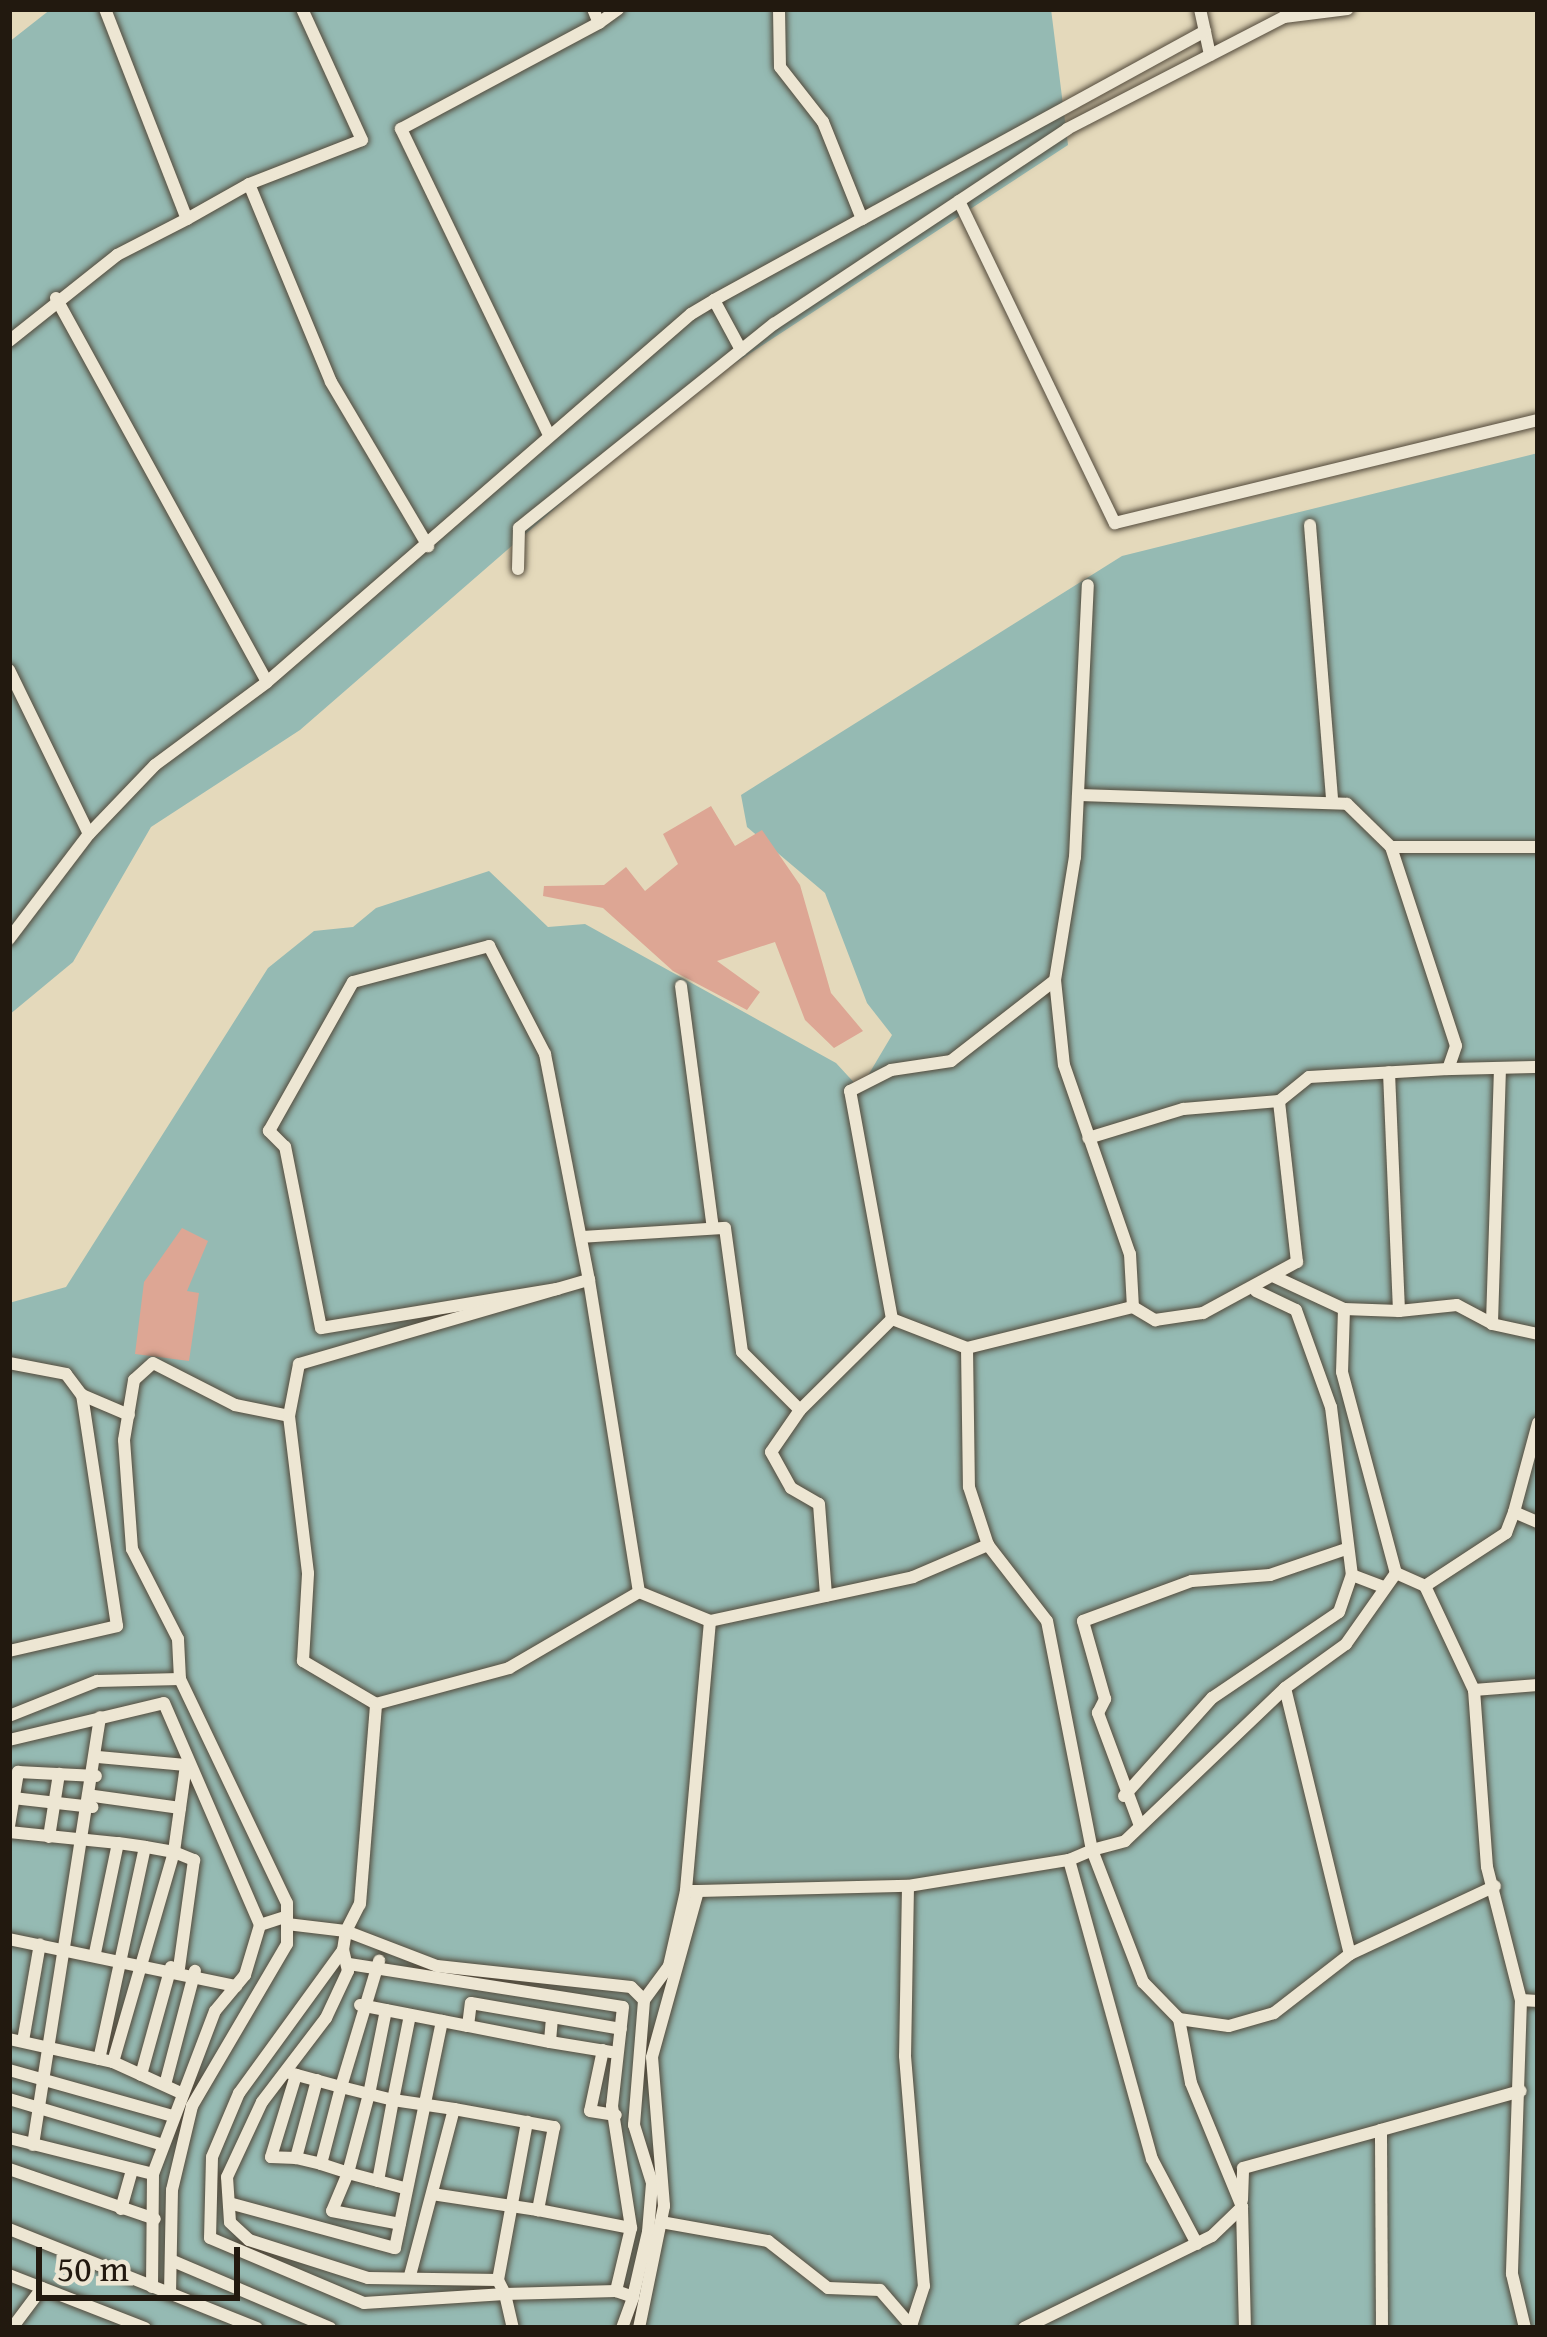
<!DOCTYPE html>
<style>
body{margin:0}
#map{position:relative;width:1547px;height:2337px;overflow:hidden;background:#e4d9bb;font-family:"Gentium Book Plus",serif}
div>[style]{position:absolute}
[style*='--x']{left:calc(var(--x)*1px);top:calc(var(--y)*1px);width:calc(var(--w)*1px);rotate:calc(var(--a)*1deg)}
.water>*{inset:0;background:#95bab3}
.building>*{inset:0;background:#dda694}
.roads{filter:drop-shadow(0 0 3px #52493a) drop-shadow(0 0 3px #52493a)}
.service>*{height:12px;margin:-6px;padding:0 6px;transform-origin:6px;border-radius:6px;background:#ede6d3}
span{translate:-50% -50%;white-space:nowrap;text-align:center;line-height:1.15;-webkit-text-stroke:9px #ede6d3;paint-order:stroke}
.frame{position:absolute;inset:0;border:12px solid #22190f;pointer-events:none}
.scale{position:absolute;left:36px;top:2247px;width:204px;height:54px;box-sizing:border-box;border:6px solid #22190f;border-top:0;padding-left:15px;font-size:36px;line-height:42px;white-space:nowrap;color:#22190f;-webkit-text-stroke:9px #ede6d3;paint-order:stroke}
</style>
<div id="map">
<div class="water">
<i style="clip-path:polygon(51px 9px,1051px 9px,1068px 145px,682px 398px,300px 730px,151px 827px,73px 962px,9px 1015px,9px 42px)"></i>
<i style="clip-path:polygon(1538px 453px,1538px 2328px,9px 2328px,9px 1303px,66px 1287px,268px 968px,314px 931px,353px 927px,376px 908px,489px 871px,548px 927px,585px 924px,836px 1063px,860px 1089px,892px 1035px,867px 1003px,825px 893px,747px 827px,741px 795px,1122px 556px)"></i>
</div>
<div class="building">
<i style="clip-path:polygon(711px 806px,735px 846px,762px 830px,800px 885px,831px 993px,863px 1031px,834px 1048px,805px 1020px,775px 942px,717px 961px,760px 992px,747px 1010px,673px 971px,603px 908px,543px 896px,544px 886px,604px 885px,626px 867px,645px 891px,678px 864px,663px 834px)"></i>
<i style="clip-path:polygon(182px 1228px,208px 1241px,187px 1291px,199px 1293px,189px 1361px,135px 1354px,144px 1282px)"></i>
</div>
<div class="roads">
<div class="service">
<i style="--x:105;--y:9;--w:225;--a:68.7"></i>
<i style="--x:187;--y:219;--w:71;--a:-29.4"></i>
<i style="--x:249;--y:184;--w:214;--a:67.5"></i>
<i style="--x:331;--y:382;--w:191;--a:59.4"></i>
<i style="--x:593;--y:9;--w:15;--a:67"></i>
<i style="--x:599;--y:23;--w:24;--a:-36"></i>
<i style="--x:1200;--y:9;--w:47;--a:77.7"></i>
<i style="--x:249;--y:184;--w:121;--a:-21.3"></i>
<i style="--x:362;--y:140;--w:144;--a:-114.6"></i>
<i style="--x:959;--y:201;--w:358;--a:64.2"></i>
<i style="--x:1115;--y:523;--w:435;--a:-13.7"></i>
<i style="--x:862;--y:219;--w:391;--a:-28.7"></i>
<i style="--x:56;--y:298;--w:438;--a:61.2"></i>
<i style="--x:267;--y:682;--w:561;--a:-40.96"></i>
<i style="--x:691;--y:314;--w:27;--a:-31"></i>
<i style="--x:714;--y:300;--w:57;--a:61.6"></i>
<i style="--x:714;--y:300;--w:169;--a:-28.7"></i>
<i style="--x:862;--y:219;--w:105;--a:-111.9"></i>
<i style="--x:823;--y:122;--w:70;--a:-128"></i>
<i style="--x:780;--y:67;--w:58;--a:-91"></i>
<i style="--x:9;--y:341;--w:138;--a:-38.5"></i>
<i style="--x:117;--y:255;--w:79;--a:-27.2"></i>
<i style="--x:548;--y:433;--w:338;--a:-115.8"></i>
<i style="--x:401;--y:129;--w:225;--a:-28.2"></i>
<i style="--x:1310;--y:525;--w:275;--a:85.4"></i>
<i style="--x:518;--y:569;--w:41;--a:-88.6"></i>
<i style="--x:519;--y:528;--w:327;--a:-38.7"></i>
<i style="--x:774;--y:324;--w:352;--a:-33.6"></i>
<i style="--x:1067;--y:129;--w:244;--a:-27.3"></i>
<i style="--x:1284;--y:17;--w:64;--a:-7.1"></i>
<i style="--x:9;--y:670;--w:182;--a:64"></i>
<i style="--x:89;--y:834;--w:95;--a:-46.3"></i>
<i style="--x:155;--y:765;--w:139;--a:-36.5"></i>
<i style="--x:1078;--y:795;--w:269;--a:1.9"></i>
<i style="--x:1347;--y:804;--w:62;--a:44.3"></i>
<i style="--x:1391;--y:847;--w:209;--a:71.9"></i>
<i style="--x:1456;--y:1046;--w:24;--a:109"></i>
<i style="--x:1448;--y:1069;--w:139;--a:176.7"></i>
<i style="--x:1309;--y:1077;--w:38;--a:141"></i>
<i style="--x:1279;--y:1101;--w:96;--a:175.2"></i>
<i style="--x:1183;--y:1109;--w:99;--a:163"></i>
<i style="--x:1391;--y:847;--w:147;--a:0"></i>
<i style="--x:9;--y:939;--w:132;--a:-52.7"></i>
<i style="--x:1055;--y:980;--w:125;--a:-80.8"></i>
<i style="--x:1075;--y:857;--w:272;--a:-87.3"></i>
<i style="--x:681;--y:986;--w:244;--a:82.5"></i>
<i style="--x:1500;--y:1068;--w:256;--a:91.8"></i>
<i style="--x:1492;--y:1324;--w:47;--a:12.3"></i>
<i style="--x:1448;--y:1069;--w:90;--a:-1.3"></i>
<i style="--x:581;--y:1237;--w:144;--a:-3.6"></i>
<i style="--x:725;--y:1228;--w:125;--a:82.2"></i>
<i style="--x:742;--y:1352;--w:82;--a:45"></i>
<i style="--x:800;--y:1410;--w:51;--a:124.6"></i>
<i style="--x:771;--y:1452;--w:41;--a:60.9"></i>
<i style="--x:791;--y:1488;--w:32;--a:30"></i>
<i style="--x:819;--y:1504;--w:92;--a:85.6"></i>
<i style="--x:1275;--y:1277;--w:76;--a:24.9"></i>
<i style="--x:1344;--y:1309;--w:55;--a:2.1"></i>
<i style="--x:1399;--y:1311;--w:239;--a:-92.4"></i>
<i style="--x:557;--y:1289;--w:239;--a:170.6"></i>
<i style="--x:321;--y:1328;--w:185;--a:-101.2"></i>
<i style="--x:285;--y:1147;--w:23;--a:-135"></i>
<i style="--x:269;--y:1131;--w:171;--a:-60.6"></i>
<i style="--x:353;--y:982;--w:141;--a:-14.8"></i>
<i style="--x:489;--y:946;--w:122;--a:62.6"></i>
<i style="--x:545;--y:1054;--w:230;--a:79"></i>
<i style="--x:1256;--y:1291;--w:44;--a:25.4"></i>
<i style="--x:1296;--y:1310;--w:103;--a:70.2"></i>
<i style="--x:1331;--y:1407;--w:169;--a:82.9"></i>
<i style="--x:1352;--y:1575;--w:34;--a:21"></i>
<i style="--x:1344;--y:1309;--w:63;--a:91.8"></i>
<i style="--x:1342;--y:1372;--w:208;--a:75"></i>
<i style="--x:1396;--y:1573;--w:32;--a:24"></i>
<i style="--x:1425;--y:1586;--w:97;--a:-33.2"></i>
<i style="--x:1506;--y:1533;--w:22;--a:-69"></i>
<i style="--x:1399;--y:1311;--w:58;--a:-5.9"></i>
<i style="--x:1457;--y:1305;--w:40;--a:28"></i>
<i style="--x:892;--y:1319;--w:80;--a:21.1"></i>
<i style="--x:967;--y:1348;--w:139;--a:89.2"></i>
<i style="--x:969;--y:1487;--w:61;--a:71.9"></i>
<i style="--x:967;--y:1348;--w:171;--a:-13.9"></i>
<i style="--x:1133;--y:1307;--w:26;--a:31"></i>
<i style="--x:1155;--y:1320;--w:49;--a:-8.3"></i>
<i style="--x:1203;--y:1313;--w:107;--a:-28.5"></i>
<i style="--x:1297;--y:1262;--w:162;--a:-96.4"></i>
<i style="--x:9;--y:1363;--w:58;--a:10.9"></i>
<i style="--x:66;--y:1374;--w:26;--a:53"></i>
<i style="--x:82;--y:1395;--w:51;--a:23.1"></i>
<i style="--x:800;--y:1410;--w:129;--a:-44.7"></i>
<i style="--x:892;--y:1319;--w:232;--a:-100.4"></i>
<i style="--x:850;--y:1091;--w:46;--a:-27.1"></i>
<i style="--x:891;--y:1070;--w:61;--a:-8.5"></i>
<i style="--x:951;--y:1061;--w:132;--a:-37.9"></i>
<i style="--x:1055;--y:980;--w:85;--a:84"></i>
<i style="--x:1064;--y:1065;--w:200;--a:70.8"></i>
<i style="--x:1130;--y:1254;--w:53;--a:86.8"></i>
<i style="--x:1538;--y:1423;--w:92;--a:105.1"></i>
<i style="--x:1514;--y:1512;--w:26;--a:23"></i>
<i style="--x:1396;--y:1573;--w:87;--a:125.2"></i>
<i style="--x:1346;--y:1644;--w:75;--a:144.2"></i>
<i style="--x:1285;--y:1688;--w:274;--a:76.3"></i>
<i style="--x:1350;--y:1954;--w:160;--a:-25.1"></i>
<i style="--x:1425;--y:1586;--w:115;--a:64.8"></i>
<i style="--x:1474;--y:1690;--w:64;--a:-4.5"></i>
<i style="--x:710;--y:1621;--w:208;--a:-12.2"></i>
<i style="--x:913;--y:1577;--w:82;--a:-23.1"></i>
<i style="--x:988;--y:1545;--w:96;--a:52.2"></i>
<i style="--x:1047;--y:1621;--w:233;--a:78.9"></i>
<i style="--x:1092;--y:1850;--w:34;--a:-15"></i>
<i style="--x:1125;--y:1841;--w:221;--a:-43.7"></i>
<i style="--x:9;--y:1651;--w:111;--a:-13"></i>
<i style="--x:117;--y:1626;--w:234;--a:-98.6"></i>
<i style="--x:180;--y:1679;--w:40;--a:-92.9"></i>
<i style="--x:178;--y:1639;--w:101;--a:-117.1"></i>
<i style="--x:132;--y:1549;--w:109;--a:-94.2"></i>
<i style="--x:124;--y:1440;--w:61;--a:-80.5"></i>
<i style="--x:134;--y:1380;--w:25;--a:-42"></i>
<i style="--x:153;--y:1363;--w:92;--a:27.1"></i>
<i style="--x:235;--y:1405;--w:55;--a:11.5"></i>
<i style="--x:1474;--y:1690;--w:177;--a:85.8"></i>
<i style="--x:1487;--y:1867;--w:137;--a:75.7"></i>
<i style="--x:1521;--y:2000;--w:17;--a:3"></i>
<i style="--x:376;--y:1704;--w:85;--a:-149.5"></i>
<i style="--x:303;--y:1661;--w:88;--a:-86.7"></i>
<i style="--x:308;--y:1573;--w:158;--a:-96.9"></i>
<i style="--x:289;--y:1416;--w:53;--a:-79.1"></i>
<i style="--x:299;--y:1364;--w:302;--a:-16.2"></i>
<i style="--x:589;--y:1280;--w:316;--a:80.9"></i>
<i style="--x:9;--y:1716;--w:95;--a:-21.7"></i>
<i style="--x:97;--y:1681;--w:83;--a:-1.4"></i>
<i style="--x:180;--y:1679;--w:248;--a:64.5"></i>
<i style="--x:287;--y:1903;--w:41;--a:90"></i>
<i style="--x:287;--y:1944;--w:188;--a:120.4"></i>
<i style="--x:192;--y:2106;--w:86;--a:103.4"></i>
<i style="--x:172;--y:2190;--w:104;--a:91.1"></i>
<i style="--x:9;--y:1740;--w:159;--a:-13.4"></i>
<i style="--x:164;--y:1703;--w:242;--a:66.6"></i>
<i style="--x:98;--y:1757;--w:88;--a:5.2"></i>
<i style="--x:186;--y:1765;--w:88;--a:97.9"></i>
<i style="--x:174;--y:1852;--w:29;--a:-170"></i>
<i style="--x:94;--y:1796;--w:87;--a:7.9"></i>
<i style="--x:1124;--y:1796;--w:132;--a:-48.1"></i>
<i style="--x:1212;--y:1698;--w:153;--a:-34.1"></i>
<i style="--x:1339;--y:1612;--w:39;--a:-71"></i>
<i style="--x:13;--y:1798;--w:80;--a:6.5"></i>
<i style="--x:9;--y:1826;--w:55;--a:-80.5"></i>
<i style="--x:18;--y:1772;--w:78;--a:2.9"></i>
<i style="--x:1140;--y:1826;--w:121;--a:-110.4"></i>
<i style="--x:1098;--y:1713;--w:16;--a:-63"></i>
<i style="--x:1105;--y:1699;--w:81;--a:-105.8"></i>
<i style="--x:1083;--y:1621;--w:116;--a:-20.2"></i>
<i style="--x:1192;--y:1581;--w:78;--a:-4.4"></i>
<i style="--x:1270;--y:1575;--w:80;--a:-18.9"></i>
<i style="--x:9;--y:1832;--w:110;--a:5.8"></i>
<i style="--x:49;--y:1837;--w:64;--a:-81"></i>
<i style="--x:1069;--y:1860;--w:25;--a:-23"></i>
<i style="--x:1092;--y:1850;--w:142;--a:68.9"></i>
<i style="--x:1143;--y:1982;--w:52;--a:45.8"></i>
<i style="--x:1179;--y:2019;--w:65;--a:79.4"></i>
<i style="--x:1191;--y:2083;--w:134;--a:67.6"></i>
<i style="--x:908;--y:1886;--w:163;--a:-9.2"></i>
<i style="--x:1069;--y:1860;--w:310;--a:74.5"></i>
<i style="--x:1152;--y:2159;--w:96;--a:62.1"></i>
<i style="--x:698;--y:1891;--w:210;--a:-1.4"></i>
<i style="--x:908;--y:1886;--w:170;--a:91"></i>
<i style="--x:905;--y:2056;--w:231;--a:85.3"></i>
<i style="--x:924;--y:2286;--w:42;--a:108"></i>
<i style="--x:287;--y:1924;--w:59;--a:6.8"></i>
<i style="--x:346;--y:1931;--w:19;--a:99"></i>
<i style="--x:343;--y:1950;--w:177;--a:126"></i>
<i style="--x:239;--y:2093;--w:69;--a:112.9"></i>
<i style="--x:212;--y:2157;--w:81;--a:91.4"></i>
<i style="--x:210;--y:2238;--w:167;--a:22.9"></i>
<i style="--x:364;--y:2303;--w:141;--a:-3.7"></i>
<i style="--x:505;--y:2294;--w:16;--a:-117"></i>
<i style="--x:498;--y:2280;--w:130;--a:-179.1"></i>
<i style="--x:368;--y:2278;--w:125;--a:-162.3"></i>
<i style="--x:249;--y:2240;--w:26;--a:-137"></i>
<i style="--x:230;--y:2222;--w:45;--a:-93.8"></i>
<i style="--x:227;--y:2177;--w:83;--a:-65"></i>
<i style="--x:262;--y:2102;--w:106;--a:-52.7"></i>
<i style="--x:326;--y:2018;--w:52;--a:-64.9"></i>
<i style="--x:348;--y:1971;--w:22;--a:-103"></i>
<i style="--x:9;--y:1939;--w:232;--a:11.7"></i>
<i style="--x:95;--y:1953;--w:112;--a:-78.2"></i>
<i style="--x:118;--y:1843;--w:27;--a:8"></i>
<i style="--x:145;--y:1847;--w:217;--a:102.2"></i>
<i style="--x:349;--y:1964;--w:277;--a:8.9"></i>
<i style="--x:623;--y:2007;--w:100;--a:96.3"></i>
<i style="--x:612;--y:2106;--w:123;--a:81.1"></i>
<i style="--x:631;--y:2228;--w:65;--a:103.4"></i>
<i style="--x:616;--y:2291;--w:111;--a:178.5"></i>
<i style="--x:505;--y:2294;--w:35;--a:77"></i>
<i style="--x:1521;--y:2000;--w:274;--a:91.9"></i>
<i style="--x:1512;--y:2274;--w:56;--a:76.5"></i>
<i style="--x:360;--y:2005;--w:110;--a:11"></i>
<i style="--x:386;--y:2010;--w:86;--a:101.4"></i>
<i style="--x:369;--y:2094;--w:25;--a:14"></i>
<i style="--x:393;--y:2100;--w:82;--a:100.5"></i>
<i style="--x:378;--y:2181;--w:30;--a:15"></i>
<i style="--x:410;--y:2015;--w:87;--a:101.3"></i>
<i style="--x:393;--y:2100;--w:62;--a:8.4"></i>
<i style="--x:454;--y:2109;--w:173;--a:104.8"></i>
<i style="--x:552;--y:2018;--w:24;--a:95"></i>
<i style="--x:550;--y:2042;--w:84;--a:-169"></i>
<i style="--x:468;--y:2026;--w:23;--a:-83"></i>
<i style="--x:471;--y:2003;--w:152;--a:9.8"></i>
<i style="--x:1179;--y:2019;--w:50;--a:8"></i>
<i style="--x:1229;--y:2026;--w:47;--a:-16.1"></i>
<i style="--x:1274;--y:2013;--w:96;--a:-37.8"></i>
<i style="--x:9;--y:2039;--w:107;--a:12.5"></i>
<i style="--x:113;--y:2062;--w:75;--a:24.5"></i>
<i style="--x:23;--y:2041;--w:98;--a:-80.1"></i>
<i style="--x:550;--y:2042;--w:62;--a:9.3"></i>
<i style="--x:603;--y:2050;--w:62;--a:102"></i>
<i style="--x:590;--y:2111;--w:26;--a:9"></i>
<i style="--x:113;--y:2062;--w:219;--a:-73.8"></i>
<i style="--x:174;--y:1852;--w:22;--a:22"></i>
<i style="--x:194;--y:1860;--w:109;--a:97.9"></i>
<i style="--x:9;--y:2070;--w:170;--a:15.7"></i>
<i style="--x:286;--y:2072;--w:57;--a:15.3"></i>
<i style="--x:341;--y:2087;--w:132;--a:-73.2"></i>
<i style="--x:141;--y:2075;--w:112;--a:-74.5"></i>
<i style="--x:317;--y:2080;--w:81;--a:105.1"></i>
<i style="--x:296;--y:2158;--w:26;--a:13"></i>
<i style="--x:321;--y:2164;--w:80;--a:-75.4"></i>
<i style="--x:341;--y:2087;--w:29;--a:14"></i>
<i style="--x:369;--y:2094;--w:82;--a:104.9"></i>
<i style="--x:348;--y:2173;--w:31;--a:15"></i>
<i style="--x:165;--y:2085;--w:118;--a:-75.3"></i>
<i style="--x:9;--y:2099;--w:161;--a:16.6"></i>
<i style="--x:454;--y:2109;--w:102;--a:10.2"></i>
<i style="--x:554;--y:2127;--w:85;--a:100.9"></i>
<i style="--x:538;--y:2210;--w:95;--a:11"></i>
<i style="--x:9;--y:2138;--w:148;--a:14"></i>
<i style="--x:153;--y:2174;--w:113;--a:90.5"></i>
<i style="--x:33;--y:2145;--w:433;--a:-81.1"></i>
<i style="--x:296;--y:2158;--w:25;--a:-178"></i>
<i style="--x:271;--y:2157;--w:86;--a:-73"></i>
<i style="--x:321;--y:2164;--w:28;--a:18"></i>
<i style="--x:348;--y:2173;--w:41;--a:112.8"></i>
<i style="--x:332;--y:2211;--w:69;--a:10.8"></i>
<i style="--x:9;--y:2169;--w:154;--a:18.9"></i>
<i style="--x:153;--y:2174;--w:174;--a:-69.2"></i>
<i style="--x:215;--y:2011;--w:47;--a:-50.2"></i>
<i style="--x:245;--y:1975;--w:52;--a:-73.3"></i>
<i style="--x:260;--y:1925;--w:28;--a:-18"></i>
<i style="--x:432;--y:2194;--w:107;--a:8.6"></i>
<i style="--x:1242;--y:2200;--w:32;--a:-88"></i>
<i style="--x:1243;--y:2168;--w:143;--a:-15.4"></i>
<i style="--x:229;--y:2203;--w:172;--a:15.2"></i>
<i style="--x:395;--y:2248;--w:232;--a:-78.3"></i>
<i style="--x:121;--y:2209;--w:41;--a:-74.2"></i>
<i style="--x:661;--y:2222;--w:109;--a:10.1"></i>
<i style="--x:768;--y:2241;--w:76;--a:38.1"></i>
<i style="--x:828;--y:2288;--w:52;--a:2.2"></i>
<i style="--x:880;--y:2290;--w:49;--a:49.1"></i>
<i style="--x:9;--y:2229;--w:267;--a:21.8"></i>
<i style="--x:173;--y:2261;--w:171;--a:23.1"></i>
<i style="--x:9;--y:2275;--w:146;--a:21.3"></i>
<i style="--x:498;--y:2280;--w:161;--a:-79.6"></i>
<i style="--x:616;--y:2291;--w:18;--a:19"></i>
<i style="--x:633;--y:2297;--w:67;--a:-77"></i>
<i style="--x:648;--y:2232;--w:49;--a:-85.3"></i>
<i style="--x:652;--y:2183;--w:61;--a:-107.2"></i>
<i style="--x:634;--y:2125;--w:125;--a:-85.4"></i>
<i style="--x:644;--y:2000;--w:18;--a:-135"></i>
<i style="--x:631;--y:1987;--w:195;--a:-173.8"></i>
<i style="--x:437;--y:1966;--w:97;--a:-159"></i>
<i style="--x:346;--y:1931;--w:30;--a:-63"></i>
<i style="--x:360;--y:1904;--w:201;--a:-85.4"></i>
<i style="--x:376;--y:1704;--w:138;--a:-15.1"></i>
<i style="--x:509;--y:1668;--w:151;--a:-30.3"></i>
<i style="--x:639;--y:1592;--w:77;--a:22.2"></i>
<i style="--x:710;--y:1621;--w:271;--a:95.1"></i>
<i style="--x:12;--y:2328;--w:50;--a:-53.1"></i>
<i style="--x:622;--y:2328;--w:33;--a:-70"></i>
<i style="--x:639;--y:2328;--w:125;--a:-78.4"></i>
<i style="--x:664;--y:2206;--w:149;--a:-94.6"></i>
<i style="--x:652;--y:2057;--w:172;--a:-74.5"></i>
<i style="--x:698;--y:1891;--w:12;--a:180"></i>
<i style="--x:686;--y:1891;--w:77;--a:102.8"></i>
<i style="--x:669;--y:1966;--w:42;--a:126.3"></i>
<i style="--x:1024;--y:2328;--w:209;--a:-26.1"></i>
<i style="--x:1212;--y:2236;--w:42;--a:-44"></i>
<i style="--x:1242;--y:2207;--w:121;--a:88.6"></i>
<i style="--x:1382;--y:2328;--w:198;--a:-90.3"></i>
<i style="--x:1381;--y:2130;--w:145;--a:-15.6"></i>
</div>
</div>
<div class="frame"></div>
<div class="scale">50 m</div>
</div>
